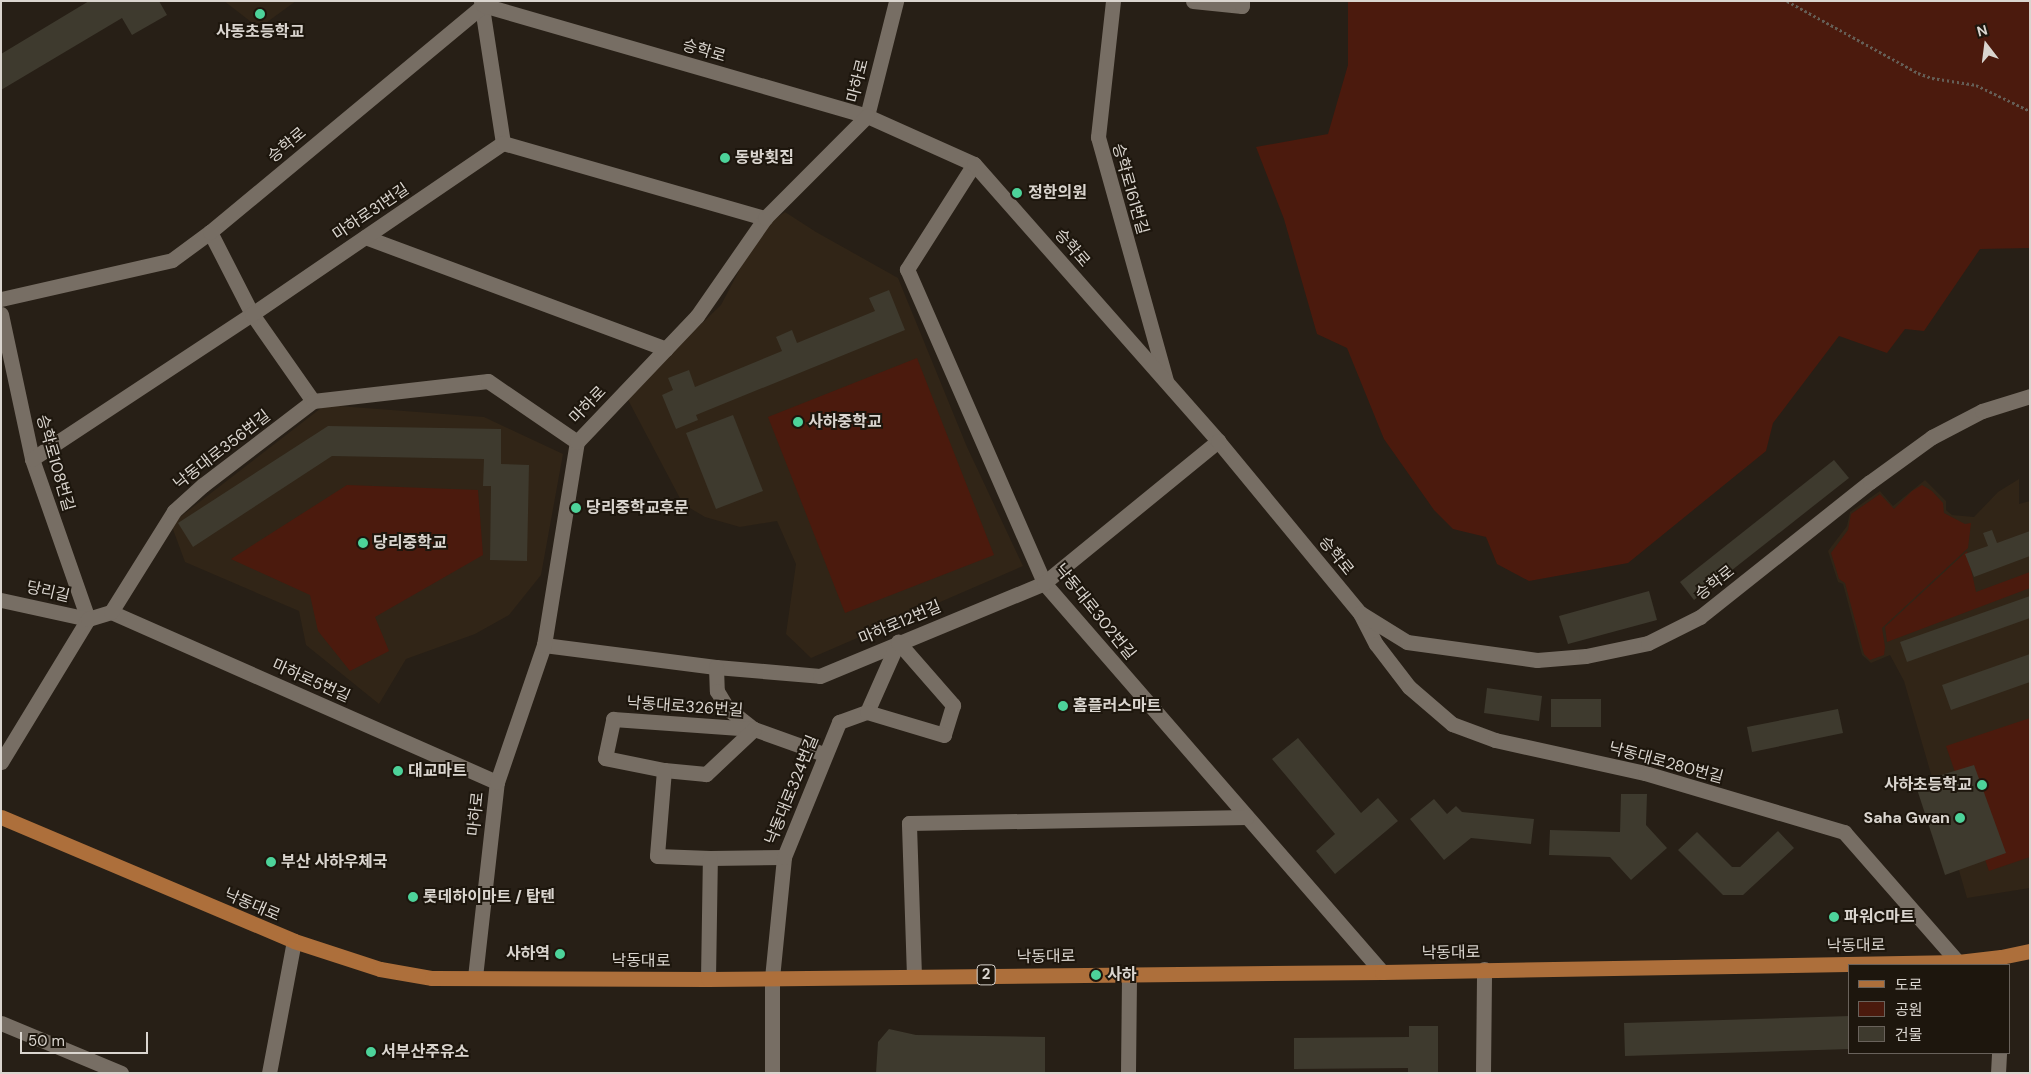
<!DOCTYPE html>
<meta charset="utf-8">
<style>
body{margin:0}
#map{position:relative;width:2031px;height:1074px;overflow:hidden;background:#271f16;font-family:"DM Sans","Noto Sans KR",sans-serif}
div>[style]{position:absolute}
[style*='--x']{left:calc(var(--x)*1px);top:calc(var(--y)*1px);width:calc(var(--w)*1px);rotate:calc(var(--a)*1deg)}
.built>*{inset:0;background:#312517}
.green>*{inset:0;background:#4b1a0d}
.building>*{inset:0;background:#3e3a2e}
.path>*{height:3px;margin-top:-1.5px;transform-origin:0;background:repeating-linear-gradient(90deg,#655e56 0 2.5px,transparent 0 5px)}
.street>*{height:15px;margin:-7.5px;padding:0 7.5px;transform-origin:7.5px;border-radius:7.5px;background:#776e64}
.secondary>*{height:15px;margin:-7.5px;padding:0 7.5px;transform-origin:7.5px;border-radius:7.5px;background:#776e64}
.primary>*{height:15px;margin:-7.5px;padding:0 7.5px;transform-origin:7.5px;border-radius:7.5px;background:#ad6f3b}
.dots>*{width:14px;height:14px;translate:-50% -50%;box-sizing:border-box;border:2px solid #1d160d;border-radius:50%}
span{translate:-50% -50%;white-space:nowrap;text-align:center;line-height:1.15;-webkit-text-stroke:4px #1d160d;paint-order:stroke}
.shield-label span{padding:1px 4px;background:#1d160d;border:1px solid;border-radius:4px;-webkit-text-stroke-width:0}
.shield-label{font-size:15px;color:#dad5cf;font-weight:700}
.poi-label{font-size:16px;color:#dad5cf;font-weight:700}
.left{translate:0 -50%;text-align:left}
.right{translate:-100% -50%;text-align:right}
.street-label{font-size:16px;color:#dad5cf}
.frame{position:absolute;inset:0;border:2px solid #dad5cf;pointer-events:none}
.legend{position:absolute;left:1848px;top:964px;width:162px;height:90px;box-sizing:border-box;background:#1d160d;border:1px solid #69625b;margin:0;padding:6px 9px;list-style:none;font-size:15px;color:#dad5cf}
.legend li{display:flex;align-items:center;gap:10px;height:25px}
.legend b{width:25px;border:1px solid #69625b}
.north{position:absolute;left:1961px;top:20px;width:50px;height:50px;-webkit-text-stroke:4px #1d160d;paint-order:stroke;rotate:345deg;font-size:14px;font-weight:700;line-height:20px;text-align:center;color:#dad5cf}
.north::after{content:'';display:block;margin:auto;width:18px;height:22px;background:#dad5cf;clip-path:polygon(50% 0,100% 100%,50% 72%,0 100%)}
.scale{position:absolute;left:20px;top:1032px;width:128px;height:22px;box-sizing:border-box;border:2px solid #dad5cf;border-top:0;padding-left:6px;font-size:15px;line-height:18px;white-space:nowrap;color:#dad5cf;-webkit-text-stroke:4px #1d160d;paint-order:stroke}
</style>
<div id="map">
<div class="built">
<i style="clip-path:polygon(224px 1px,296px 1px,259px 28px)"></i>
<i style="clip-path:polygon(785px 212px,816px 232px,898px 278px,967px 447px,1023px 566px,811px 658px,786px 634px,796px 564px,777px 521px,740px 527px,705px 517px,683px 504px,626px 396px,721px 305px,761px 229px)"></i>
<i style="clip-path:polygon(325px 405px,484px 417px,563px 454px,541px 575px,509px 615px,475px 634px,406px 659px,379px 704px,306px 645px,299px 611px,185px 562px,171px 524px)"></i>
<i style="clip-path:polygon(2019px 479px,2019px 504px,2030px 501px,2030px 888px,1967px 898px,1904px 681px,1890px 655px,1871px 663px,1862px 655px,1843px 584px,1838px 582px,1828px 551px,1847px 526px,1850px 512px,1880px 491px,1893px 506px,1925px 480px,1946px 501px,1946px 510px,1952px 515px,1974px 517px,1998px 492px)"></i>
</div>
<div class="green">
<i style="clip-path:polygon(1348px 1px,2030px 1px,2030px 248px,1980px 249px,1924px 331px,1905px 329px,1887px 353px,1839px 336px,1773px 423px,1766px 451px,1628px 563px,1529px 581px,1497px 564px,1486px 537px,1453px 529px,1434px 510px,1384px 439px,1347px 348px,1317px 334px,1284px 219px,1256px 147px,1328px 134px,1348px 65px)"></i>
<i style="clip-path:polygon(917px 358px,994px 555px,845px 613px,768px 417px)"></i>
<i style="clip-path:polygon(347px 485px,478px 490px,483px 555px,375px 617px,389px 651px,350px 671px,318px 631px,310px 595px,231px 559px)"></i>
<i style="clip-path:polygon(1922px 485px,1932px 491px,1943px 503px,1944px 513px,1965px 524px,1971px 523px,1968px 548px,1882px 628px,1885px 647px,1884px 655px,1870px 660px,1864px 654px,1845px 583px,1839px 579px,1831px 553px,1848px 530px,1851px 514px,1880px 494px,1894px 509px,1912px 491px)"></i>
<i style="clip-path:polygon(1967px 551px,1976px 592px,2030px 572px,2030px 588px,1887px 642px,1885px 627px)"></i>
<i style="clip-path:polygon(2030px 718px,2030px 857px,1989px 871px,1946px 746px)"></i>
</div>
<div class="building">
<i style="clip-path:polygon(89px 1px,159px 1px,167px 15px,132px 35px,122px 18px,1px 90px,1px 54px)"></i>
<i style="clip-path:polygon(889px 290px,905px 330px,696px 415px,698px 420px,676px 429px,662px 395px,673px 390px,668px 378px,689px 370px,695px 387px,782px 351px,776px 337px,792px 330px,797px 343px,875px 311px,869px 298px)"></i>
<i style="clip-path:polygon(733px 415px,763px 491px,716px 509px,686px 433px)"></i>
<i style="clip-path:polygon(328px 426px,501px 429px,501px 464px,529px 465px,527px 561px,490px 560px,491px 486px,483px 486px,484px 459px,332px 456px,193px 547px,178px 523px)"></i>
<i style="clip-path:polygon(1834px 460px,1849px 478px,1694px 600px,1680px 582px)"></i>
<i style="clip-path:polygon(1992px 530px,1997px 543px,2030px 531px,2030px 556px,1974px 577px,1965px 554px,1988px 546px,1983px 533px)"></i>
<i style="clip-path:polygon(1649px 591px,1657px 620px,1568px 644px,1559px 616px)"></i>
<i style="clip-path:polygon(2030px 596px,2030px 618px,1907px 662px,1900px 642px)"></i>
<i style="clip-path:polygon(2030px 654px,2030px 682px,1951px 710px,1942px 685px)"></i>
<i style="clip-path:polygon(1487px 688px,1542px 696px,1539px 721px,1484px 713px)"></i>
<i style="clip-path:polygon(1551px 699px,1601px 699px,1601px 727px,1551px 727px)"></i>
<i style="clip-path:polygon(1838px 709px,1843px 733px,1752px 752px,1747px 727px)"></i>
<i style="clip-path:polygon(1298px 738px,1361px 813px,1378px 798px,1398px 821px,1335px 874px,1316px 851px,1335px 834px,1272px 759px)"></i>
<i style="clip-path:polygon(1974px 765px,2006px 853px,1945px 875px,1915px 783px)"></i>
<i style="clip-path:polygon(1621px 794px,1647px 794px,1646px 825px,1667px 848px,1631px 880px,1610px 857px,1549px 855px,1550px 830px,1620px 832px)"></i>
<i style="clip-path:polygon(1434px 799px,1447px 814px,1456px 806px,1462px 812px,1534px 819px,1531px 844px,1471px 838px,1444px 860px,1410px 819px)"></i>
<i style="clip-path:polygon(1778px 831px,1794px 848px,1743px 895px,1723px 895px,1678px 850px,1697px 832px,1732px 867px,1740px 867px)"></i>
<i style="clip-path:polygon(1850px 1016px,1850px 1049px,1625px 1056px,1624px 1023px)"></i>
<i style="clip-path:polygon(1409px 1026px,1438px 1026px,1438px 1073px,1408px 1073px,1408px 1068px,1294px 1069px,1294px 1038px,1409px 1037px)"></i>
<i style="clip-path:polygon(889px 1029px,916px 1035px,1045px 1037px,1045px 1073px,876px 1073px,878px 1042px)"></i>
</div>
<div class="path">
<i style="--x:1787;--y:1;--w:149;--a:28.8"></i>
<i style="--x:1918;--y:73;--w:15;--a:20"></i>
<i style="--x:1932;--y:78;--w:45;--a:9"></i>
<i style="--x:1976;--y:85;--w:60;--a:25.7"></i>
</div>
<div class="street">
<i style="--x:481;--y:1;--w:144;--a:81.2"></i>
<i style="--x:1113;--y:1;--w:137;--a:96.3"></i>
<i style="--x:1098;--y:137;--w:253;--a:74.4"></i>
<i style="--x:1193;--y:1;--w:49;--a:5.8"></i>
<i style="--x:1242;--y:6;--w:5;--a:-90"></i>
<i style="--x:867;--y:116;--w:119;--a:-75.8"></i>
<i style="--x:974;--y:164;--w:125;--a:122.5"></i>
<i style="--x:907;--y:269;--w:343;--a:66.4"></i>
<i style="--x:1044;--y:583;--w:515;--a:49.01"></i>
<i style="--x:210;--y:232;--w:92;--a:62.9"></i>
<i style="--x:252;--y:314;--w:106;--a:55"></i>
<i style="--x:365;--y:237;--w:321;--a:20.4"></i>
<i style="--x:1;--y:314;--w:148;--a:77.9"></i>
<i style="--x:32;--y:459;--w:170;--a:70.7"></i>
<i style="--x:32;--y:459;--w:263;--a:-33.4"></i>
<i style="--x:252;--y:314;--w:304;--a:-34.3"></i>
<i style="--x:503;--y:143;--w:273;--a:16"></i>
<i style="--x:1;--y:600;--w:89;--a:12.3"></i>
<i style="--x:111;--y:612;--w:422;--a:23.8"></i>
<i style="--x:1360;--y:613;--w:35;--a:63"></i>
<i style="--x:1376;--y:644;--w:54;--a:52.5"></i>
<i style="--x:1409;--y:687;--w:57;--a:40.7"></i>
<i style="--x:1452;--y:724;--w:46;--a:20.4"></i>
<i style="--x:1495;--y:740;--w:154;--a:12.4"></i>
<i style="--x:1645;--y:773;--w:208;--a:16.5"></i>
<i style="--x:1844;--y:832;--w:173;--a:48.8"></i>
<i style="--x:544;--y:645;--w:173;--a:7.3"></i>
<i style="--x:716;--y:667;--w:104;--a:4.9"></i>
<i style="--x:820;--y:676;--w:243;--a:-22.5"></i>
<i style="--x:1044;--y:583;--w:225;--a:-39.2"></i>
<i style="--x:716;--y:667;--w:24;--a:88"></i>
<i style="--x:717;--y:691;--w:21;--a:59"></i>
<i style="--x:728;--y:709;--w:33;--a:38"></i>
<i style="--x:754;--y:729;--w:74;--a:19.7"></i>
<i style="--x:613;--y:719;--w:141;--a:4.1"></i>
<i style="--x:754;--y:729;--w:66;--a:136.8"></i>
<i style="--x:706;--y:774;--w:42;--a:-174.6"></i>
<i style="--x:664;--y:770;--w:60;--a:-168.5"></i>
<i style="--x:605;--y:758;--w:40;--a:-78"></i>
<i style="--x:1;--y:762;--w:167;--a:-58.7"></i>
<i style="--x:88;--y:619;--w:24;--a:-17"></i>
<i style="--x:111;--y:612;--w:119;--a:-58"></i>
<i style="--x:174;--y:511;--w:39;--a:-42"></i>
<i style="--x:203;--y:485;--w:138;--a:-37.4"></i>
<i style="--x:313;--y:401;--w:176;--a:-6.5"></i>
<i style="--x:488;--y:381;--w:108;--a:34.4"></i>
<i style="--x:664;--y:770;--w:86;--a:94.7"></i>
<i style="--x:657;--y:856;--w:53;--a:2.2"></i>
<i style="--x:710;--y:858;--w:74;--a:-0.8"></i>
<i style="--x:914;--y:976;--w:153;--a:-91.9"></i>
<i style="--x:909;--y:823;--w:338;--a:-1"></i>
<i style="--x:708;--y:979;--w:121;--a:-89.1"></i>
<i style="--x:1;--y:1023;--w:130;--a:22.6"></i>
<i style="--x:269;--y:1073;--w:134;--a:-79.3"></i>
<i style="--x:772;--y:1073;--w:95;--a:-90"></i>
<i style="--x:772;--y:978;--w:122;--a:-84.3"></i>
<i style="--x:784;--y:857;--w:146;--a:-67.8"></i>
<i style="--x:839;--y:722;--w:30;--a:-20"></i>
<i style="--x:867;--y:712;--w:77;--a:-66.1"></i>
<i style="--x:898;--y:642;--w:84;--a:48.9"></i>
<i style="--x:953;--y:705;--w:31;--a:107"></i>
<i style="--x:944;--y:735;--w:80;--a:-163.4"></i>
<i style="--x:1128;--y:1073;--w:99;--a:-89.4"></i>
<i style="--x:1483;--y:1073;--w:104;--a:-89.4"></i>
</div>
<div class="secondary">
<i style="--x:1;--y:299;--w:175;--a:-12.8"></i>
<i style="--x:172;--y:260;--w:47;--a:-36.4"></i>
<i style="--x:210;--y:232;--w:355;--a:-39.7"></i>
<i style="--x:483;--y:5;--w:400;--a:16.1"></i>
<i style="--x:867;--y:116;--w:117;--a:24.2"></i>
<i style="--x:974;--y:164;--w:369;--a:48.6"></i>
<i style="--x:1218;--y:441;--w:223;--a:50.5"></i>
<i style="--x:1360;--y:613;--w:55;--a:31.7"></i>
<i style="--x:1407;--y:642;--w:131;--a:7.9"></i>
<i style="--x:1537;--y:660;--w:49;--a:-4.7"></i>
<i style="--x:1586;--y:656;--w:63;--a:-11.8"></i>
<i style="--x:1648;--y:643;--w:58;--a:-26.6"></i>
<i style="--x:1700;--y:617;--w:217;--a:-38.5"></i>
<i style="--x:1870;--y:482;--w:77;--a:-36"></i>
<i style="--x:1932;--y:437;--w:56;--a:-27.5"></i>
<i style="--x:1982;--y:411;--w:50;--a:-17.4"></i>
<i style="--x:475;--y:977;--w:196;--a:-83.6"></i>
<i style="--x:497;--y:782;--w:145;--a:-71.1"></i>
<i style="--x:544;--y:645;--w:206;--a:-80.8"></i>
<i style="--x:577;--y:442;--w:174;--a:-46.4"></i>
<i style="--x:697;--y:316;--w:119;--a:-55.2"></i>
<i style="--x:765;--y:218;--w:144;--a:-45"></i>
<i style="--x:1998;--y:1073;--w:20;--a:-87"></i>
</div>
<div class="primary">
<i style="--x:1;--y:817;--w:318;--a:22.9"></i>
<i style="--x:294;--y:941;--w:90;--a:18"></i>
<i style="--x:380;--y:969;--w:53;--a:9.8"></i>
<i style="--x:432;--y:978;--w:276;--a:0.2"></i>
<i style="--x:708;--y:979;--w:674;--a:-0.6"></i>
<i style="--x:1382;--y:972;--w:576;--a:-0.99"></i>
<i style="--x:1958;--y:962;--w:43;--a:-6.6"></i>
<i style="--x:2001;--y:957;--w:30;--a:-12"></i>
</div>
<div class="dots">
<i style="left:260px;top:14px;background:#4dd39a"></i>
<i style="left:725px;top:158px;background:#4dd39a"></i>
<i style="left:1017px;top:193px;background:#4dd39a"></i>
<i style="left:798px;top:422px;background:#4dd39a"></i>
<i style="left:576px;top:508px;background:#4dd39a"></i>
<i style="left:363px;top:543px;background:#4dd39a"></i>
<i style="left:1063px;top:706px;background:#4dd39a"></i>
<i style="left:398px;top:771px;background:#4dd39a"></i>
<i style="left:1982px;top:785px;background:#4dd39a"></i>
<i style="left:1960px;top:818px;background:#4dd39a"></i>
<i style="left:271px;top:862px;background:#4dd39a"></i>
<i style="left:413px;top:897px;background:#4dd39a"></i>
<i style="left:1834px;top:917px;background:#4dd39a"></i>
<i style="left:560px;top:954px;background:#4dd39a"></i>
<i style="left:1096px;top:975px;background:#4dd39a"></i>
<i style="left:371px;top:1052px;background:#4dd39a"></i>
</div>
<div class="shield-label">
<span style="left:986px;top:975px">2</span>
</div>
<div class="poi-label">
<span style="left:260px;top:32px">사동초등학교</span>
<span class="left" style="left:735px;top:158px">동방횟집</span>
<span class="left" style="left:1028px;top:193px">정한의원</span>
<span class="left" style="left:808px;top:422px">사하중학교</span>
<span class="left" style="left:586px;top:508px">당리중학교후문</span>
<span class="left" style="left:373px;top:543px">당리중학교</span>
<span class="left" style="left:1073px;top:706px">홈플러스마트</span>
<span class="left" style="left:408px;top:771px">대교마트</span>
<span class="right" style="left:1972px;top:785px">사하초등학교</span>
<span class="right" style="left:1950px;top:818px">Saha Gwan</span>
<span class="left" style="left:281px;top:862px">부산 사하우체국</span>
<span class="left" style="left:423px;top:897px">롯데하이마트 / 탑텐</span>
<span class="left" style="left:1844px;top:917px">파워C마트</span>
<span class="right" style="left:550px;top:954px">사하역</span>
<span class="left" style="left:1107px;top:975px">사하</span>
<span class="left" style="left:381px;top:1052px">서부산주유소</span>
</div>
<div class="street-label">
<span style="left:704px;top:51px;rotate:16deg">승학로</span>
<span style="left:858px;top:81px;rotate:-76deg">마하로</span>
<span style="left:287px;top:145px;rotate:-40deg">승학로</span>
<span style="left:1130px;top:189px;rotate:74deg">승학로161번길</span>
<span style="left:371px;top:212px;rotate:-34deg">마하로31번길</span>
<span style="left:1072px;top:248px;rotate:49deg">승학로</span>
<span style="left:588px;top:405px;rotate:-46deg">마하로</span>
<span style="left:222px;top:450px;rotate:-38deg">낙동대로356번길</span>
<span style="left:55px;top:463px;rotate:74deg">승학로108번길</span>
<span style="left:1336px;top:556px;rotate:51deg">승학로</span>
<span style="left:1715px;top:583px;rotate:-38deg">승학로</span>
<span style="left:48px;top:592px;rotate:13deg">당리길</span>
<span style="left:1095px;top:612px;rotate:51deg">낙동대로302번길</span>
<span style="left:900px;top:623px;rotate:-23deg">마하로12번길</span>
<span style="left:311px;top:681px;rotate:24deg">마하로5번길</span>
<span style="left:685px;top:707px;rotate:4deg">낙동대로326번길</span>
<span style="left:1666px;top:763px;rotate:15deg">낙동대로280번길</span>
<span style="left:792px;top:790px;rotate:-68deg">낙동대로324번길</span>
<span style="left:476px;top:814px;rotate:-84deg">마하로</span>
<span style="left:252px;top:905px;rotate:23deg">낙동대로</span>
<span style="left:1856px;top:946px;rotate:-1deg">낙동대로</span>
<span style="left:1451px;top:953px;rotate:-1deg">낙동대로</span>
<span style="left:1046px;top:957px;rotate:-1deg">낙동대로</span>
<span style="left:641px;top:961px">낙동대로</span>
</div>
<div class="frame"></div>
<ul class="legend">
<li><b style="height:6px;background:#ad6f3b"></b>도로</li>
<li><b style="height:14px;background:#4b1a0d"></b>공원</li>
<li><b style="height:14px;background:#3e3a2e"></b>건물</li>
</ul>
<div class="north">N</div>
<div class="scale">50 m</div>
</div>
